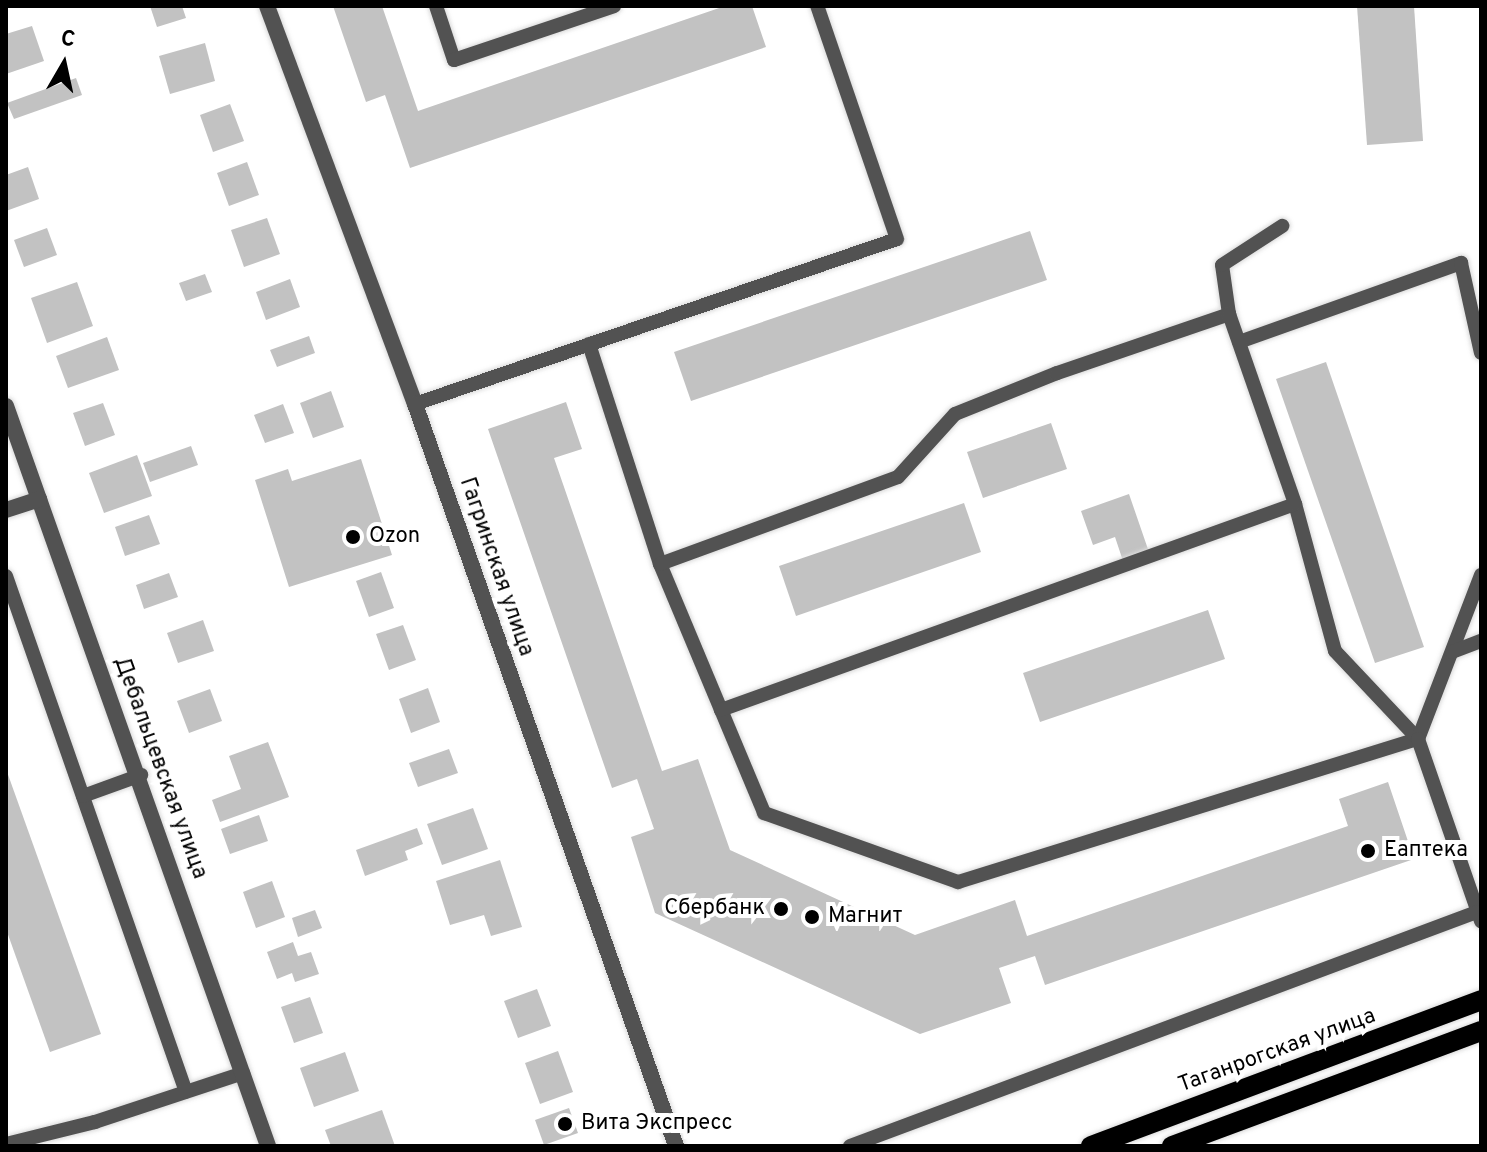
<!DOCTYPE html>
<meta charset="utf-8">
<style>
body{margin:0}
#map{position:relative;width:1487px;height:1152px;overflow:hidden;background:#fff;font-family:Overpass,sans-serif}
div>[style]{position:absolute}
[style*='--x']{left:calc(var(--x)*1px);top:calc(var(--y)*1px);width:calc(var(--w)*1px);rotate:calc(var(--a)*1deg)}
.building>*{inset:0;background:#c2c2c2}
.roads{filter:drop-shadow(0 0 2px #dbdbdb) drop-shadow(0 0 2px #dbdbdb)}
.lane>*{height:14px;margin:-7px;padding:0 7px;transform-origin:7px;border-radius:7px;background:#525252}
.street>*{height:16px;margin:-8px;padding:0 8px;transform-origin:8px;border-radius:8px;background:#525252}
.primary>*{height:20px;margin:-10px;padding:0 10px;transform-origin:10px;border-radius:10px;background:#000}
.dots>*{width:22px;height:22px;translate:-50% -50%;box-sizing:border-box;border:4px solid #fff;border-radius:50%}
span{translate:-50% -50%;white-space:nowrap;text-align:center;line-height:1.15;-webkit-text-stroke:8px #fff;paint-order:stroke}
.poi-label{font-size:22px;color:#000}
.left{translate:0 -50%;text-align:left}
.right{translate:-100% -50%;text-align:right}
.street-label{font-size:22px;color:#000}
.frame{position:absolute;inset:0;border:8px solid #000;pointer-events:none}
.north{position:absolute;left:24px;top:24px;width:80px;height:80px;-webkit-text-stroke:6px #fff;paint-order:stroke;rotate:9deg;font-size:22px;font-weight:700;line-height:32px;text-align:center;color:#000}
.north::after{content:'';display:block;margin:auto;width:28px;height:36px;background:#000;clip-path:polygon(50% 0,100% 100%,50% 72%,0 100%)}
</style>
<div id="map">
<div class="building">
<i style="clip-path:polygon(150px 6px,182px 6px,186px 18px,157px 27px)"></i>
<i style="clip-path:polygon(333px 6px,382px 6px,418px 111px,725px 6px,752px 6px,766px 47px,410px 168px,385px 95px,366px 102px)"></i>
<i style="clip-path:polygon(1357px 6px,1414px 6px,1423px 141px,1367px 145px)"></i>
<i style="clip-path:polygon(32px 26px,44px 61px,6px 74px,6px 34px)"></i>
<i style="clip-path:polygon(205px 43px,215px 81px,170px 94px,159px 56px)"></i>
<i style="clip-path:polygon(76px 78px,82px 95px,14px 119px,7px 103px)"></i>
<i style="clip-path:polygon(230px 104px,244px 141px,213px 152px,200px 115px)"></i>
<i style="clip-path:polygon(247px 162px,259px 195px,229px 206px,217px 173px)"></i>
<i style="clip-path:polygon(28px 167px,39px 199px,6px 211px,6px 175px)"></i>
<i style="clip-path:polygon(267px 218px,280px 254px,244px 267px,231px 230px)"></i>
<i style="clip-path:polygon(47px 228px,57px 255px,24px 267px,14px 240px)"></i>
<i style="clip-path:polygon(1030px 231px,1047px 280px,691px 401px,674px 352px)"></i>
<i style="clip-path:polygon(205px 274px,212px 292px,186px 301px,179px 283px)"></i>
<i style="clip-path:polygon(290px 279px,300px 307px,266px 320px,256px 292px)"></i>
<i style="clip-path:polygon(77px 282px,93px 326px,47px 343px,31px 298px)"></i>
<i style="clip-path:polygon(309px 336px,315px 353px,277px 367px,270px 350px)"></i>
<i style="clip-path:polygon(107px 337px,119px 370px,68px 388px,56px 356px)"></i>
<i style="clip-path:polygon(1326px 362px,1424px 647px,1375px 663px,1276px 379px)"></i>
<i style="clip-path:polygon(331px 391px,344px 427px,313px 438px,300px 403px)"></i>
<i style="clip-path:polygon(566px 402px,582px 449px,554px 458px,662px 771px,698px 759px,730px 850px,915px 935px,1015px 900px,1027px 936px,1348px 826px,1339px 799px,1388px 782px,1414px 859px,1045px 985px,1035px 956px,999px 968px,1011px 1003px,920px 1034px,655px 913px,631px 837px,654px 829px,637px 779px,612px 788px,488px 429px)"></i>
<i style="clip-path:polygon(103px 403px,115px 435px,85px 446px,73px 413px)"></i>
<i style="clip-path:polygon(283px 404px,294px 433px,265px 443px,254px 415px)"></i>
<i style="clip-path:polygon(1051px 423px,1067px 469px,983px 498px,967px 452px)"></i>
<i style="clip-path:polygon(191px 446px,198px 465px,150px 482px,143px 463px)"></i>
<i style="clip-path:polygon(137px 455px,152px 496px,104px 513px,89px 473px)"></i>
<i style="clip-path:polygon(361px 459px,392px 555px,289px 587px,255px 480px,288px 469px,292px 481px)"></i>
<i style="clip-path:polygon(1129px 494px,1150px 555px,1124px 564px,1115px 537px,1093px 545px,1081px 511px)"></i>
<i style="clip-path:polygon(964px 503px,981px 552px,796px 616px,779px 566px)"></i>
<i style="clip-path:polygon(149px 515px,160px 544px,125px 556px,115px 527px)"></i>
<i style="clip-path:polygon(381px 572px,394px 608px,369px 617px,356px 581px)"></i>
<i style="clip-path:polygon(169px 573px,178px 597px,144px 609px,136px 585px)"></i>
<i style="clip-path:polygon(1208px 610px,1225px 659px,1040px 722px,1023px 673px)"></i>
<i style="clip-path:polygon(203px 620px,214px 651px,178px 663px,167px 633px)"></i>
<i style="clip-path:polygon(403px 625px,416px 660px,389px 670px,376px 634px)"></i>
<i style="clip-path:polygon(428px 688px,440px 722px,411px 733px,399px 699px)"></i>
<i style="clip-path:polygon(210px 689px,222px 721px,189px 733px,177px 701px)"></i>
<i style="clip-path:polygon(268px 742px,289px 797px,220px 822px,212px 800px,241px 789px,229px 756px)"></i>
<i style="clip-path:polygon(449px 749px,458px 773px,418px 787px,409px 763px)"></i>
<i style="clip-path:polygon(6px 769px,101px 1034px,50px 1052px,6px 929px)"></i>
<i style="clip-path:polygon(473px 808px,488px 849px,442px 865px,427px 824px)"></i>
<i style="clip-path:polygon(259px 815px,268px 841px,230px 854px,221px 829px)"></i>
<i style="clip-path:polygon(417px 828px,423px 844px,405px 851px,408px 860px,365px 876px,356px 850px)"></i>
<i style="clip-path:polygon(500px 860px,522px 927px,491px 936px,484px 915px,450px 925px,436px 881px)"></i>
<i style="clip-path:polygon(272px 881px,285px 917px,256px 928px,243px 892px)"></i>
<i style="clip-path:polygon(315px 910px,322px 928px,298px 937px,292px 918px)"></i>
<i style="clip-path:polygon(293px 942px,298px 956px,311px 952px,319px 974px,295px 982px,292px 973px,277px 979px,267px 952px)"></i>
<i style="clip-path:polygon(537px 989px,551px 1026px,518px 1038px,504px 1001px)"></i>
<i style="clip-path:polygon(310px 997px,323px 1033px,294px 1043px,281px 1007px)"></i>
<i style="clip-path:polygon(558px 1051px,573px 1092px,540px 1104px,525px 1063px)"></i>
<i style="clip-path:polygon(345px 1052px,359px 1091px,314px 1107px,300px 1068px)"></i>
<i style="clip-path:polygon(569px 1108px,578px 1133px,544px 1145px,535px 1120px)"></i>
<i style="clip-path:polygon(382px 1110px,395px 1146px,331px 1146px,325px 1130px)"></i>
</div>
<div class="roads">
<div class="lane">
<i style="--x:436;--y:6;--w:57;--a:71.6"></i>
<i style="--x:454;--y:60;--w:169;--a:-18.6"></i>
<i style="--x:1229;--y:314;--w:49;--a:-98.1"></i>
<i style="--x:1222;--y:265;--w:72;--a:-33"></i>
<i style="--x:1239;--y:342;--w:236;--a:-19.6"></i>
<i style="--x:1461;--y:263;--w:92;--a:77.5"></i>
<i style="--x:589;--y:344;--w:231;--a:72.1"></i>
<i style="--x:660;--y:564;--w:270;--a:67.3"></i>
<i style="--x:764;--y:813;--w:206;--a:19.6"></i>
<i style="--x:958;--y:882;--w:482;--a:-17.3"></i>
<i style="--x:1418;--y:739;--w:121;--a:-133.3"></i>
<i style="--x:1335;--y:651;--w:152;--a:-105.2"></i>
<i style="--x:1295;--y:504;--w:610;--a:160.26"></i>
<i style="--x:415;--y:404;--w:509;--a:-18.9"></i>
<i style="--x:897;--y:239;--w:246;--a:-108.9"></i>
<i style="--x:660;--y:564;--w:253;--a:-20.1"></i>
<i style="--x:898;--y:477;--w:85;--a:-47.9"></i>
<i style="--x:955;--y:414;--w:110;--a:-21.9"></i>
<i style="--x:1057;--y:373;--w:182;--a:-18.9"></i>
<i style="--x:1229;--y:314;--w:201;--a:70.8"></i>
<i style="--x:1481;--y:575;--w:176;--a:111"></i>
<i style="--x:1418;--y:739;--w:193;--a:70.9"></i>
<i style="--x:6;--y:576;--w:546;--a:70.77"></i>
<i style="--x:1452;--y:652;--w:31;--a:-21"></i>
<i style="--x:83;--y:796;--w:62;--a:-19.9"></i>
<i style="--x:6;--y:1144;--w:92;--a:-13.9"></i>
<i style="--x:95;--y:1122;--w:156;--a:-18.3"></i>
<i style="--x:850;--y:1146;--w:669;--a:-20.47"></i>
</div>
<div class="street">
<i style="--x:267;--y:6;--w:425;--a:69.6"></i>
<i style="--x:415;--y:404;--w:787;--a:70.62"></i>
<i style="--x:6;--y:406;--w:785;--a:70.5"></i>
<i style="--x:6;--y:510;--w:35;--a:-18"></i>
</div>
<div class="primary">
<i style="--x:1091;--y:1146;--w:416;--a:-20.5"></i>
<i style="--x:1172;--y:1146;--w:330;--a:-20.4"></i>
</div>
</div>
<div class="dots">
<i style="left:353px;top:537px;background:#000"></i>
<i style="left:1368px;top:851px;background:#000"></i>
<i style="left:781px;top:909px;background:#000"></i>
<i style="left:812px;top:917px;background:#000"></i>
<i style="left:565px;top:1124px;background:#000"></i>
</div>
<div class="poi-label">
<span class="left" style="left:369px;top:537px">Ozon</span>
<span class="left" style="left:1384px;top:851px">Еаптека</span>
<span class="right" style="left:765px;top:909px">Сбербанк</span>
<span class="left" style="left:828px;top:917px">Магнит</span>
<span class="left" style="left:581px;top:1124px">Вита Экспресс</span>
</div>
<div class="street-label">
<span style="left:496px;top:567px;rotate:71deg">Гагринская улица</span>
<span style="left:160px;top:768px;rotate:70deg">Дебальцевская улица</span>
<span style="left:1277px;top:1051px;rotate:-20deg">Таганрогская улица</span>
</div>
<div class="frame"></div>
<div class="north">С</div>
</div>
